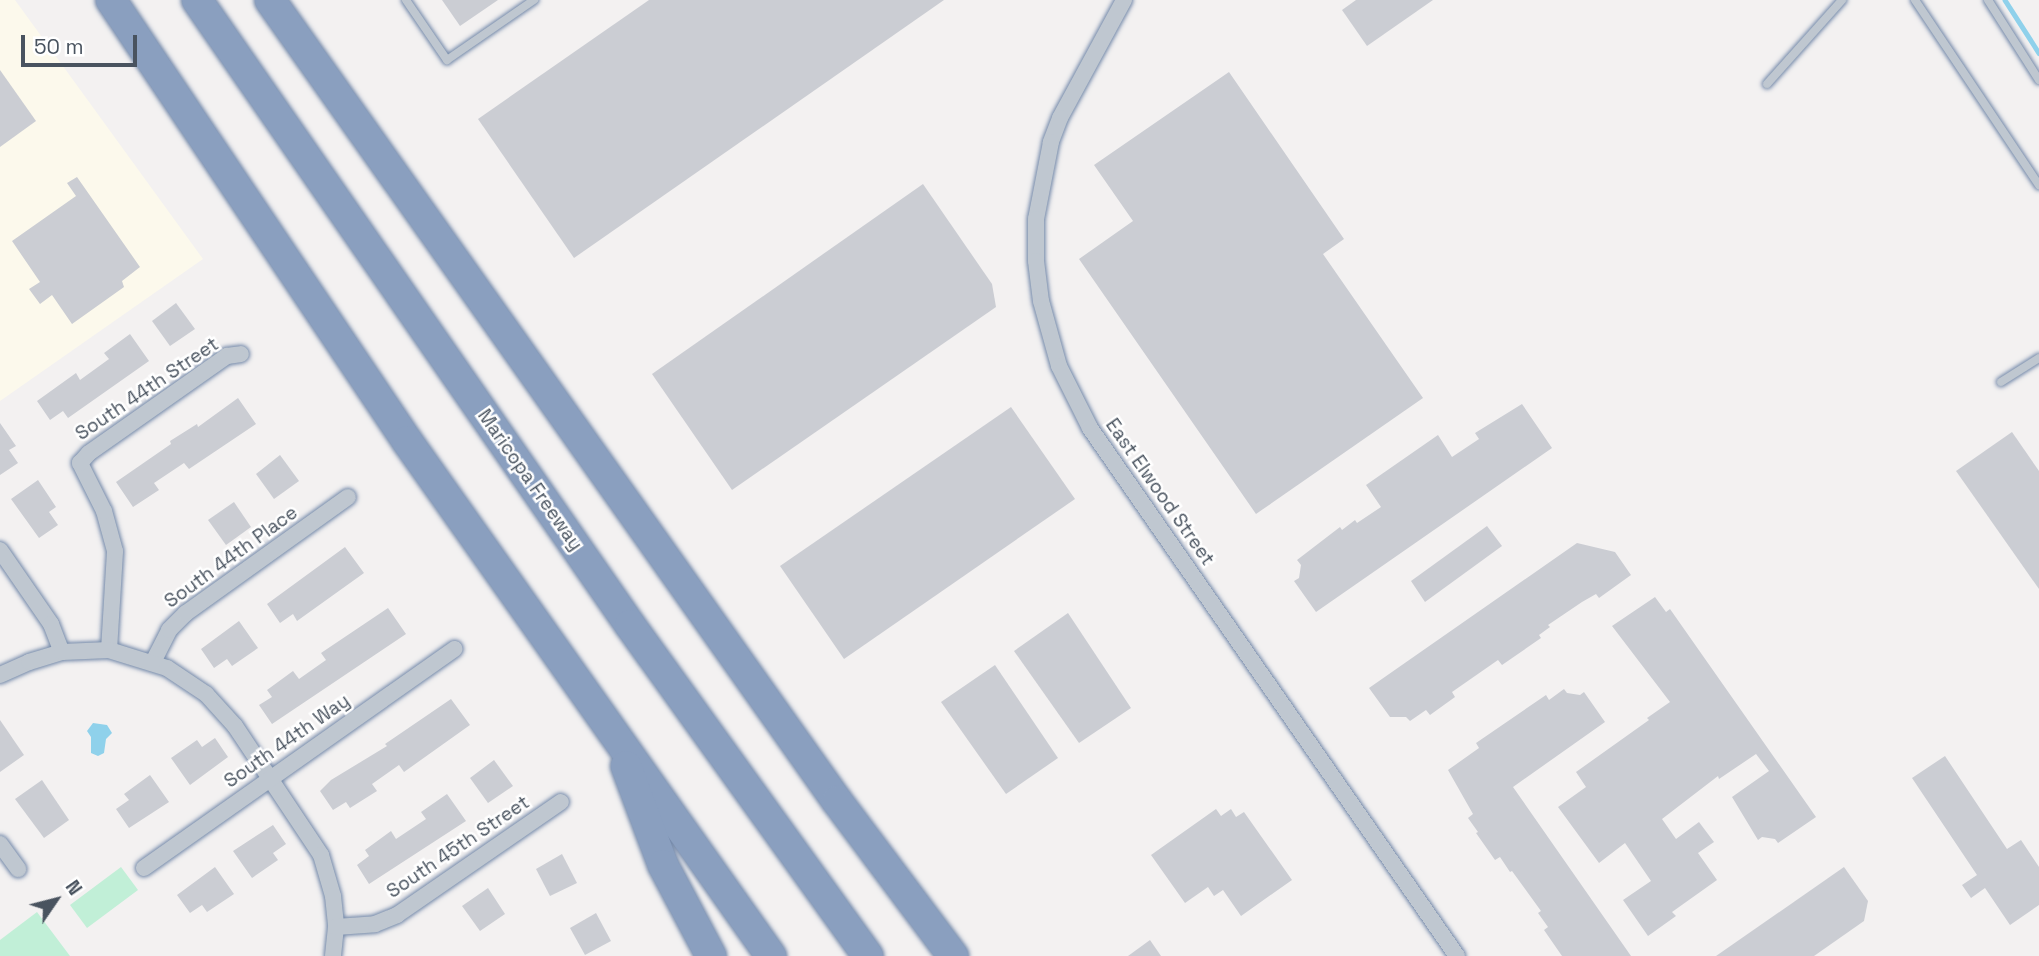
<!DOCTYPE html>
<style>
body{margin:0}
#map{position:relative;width:2039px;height:956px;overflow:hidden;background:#f3f1f1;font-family:"Space Grotesk",sans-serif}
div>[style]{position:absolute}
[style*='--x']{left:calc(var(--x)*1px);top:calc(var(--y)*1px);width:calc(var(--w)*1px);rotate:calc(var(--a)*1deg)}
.commercial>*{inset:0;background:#fcf9ec}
.green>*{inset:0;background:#c1efd7}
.water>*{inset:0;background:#8fd1eb}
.stream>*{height:4.5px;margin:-2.25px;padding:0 2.25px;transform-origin:2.25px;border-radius:2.25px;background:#8fd1eb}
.building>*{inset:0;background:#cbcdd3}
.roads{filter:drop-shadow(0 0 2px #758aaa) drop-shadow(0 0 2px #758aaa)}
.service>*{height:8px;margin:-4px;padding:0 4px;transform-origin:4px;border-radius:4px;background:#bfc7d0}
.minor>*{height:16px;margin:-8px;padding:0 8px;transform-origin:8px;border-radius:8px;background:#bfc7d0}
.motorway>*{height:30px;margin:-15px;padding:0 15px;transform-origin:15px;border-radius:15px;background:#8a9fbf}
span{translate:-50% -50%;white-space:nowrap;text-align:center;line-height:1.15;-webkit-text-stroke:5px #fff;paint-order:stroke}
.street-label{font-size:19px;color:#49535f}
.north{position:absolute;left:21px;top:865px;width:70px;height:70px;-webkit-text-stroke:5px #fff;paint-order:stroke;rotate:55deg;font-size:19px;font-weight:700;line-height:28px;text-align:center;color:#49535f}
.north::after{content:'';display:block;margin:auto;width:24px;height:32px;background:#49535f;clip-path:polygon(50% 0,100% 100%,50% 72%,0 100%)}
.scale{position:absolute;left:21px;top:35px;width:116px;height:32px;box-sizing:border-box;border:4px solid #49535f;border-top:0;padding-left:9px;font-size:21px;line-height:24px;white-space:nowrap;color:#49535f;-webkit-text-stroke:5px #fff;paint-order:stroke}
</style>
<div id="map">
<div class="commercial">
<i style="clip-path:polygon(0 0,15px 0,203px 259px,0 401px)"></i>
</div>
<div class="green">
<i style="clip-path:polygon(121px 867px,138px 890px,87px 928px,70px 905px)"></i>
<i style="clip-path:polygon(37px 912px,70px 956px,0 956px,0 940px)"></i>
</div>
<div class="water">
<i style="clip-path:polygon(93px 723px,107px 725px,112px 733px,106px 739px,104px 753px,98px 756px,91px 753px,91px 737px,87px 731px)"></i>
</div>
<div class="stream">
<i style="--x:2005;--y:0;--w:63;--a:57.3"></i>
</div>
<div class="building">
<i style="clip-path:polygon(442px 0,498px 0,460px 26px)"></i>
<i style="clip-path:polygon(649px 0,944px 0,574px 258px,478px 119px)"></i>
<i style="clip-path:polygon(1356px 0,1433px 0,1367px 46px,1342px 10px)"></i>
<i style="clip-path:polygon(0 70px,36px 121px,0 147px)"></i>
<i style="clip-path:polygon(1229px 72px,1344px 239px,1323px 254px,1423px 398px,1256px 514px,1079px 259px,1133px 221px,1094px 165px)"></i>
<i style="clip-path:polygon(77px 177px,140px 267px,122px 281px,124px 287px,72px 324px,52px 295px,40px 304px,29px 289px,40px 282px,12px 241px,76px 196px,67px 183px)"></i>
<i style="clip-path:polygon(923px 184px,992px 284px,996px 307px,732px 490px,652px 374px)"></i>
<i style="clip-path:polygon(176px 303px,195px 329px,170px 346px,152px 321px)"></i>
<i style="clip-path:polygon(130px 334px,149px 361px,68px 418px,63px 411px,50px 420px,37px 401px,76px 373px,80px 380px,109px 359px,104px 353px)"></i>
<i style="clip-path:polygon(238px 398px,256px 424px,189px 469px,184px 463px,154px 483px,159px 490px,133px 507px,116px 482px,171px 444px,170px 441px,197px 424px,198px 427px)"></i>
<i style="clip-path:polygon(1522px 404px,1552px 448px,1316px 612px,1294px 581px,1299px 578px,1301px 565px,1297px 560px,1340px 527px,1342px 530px,1355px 520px,1357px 523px,1381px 507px,1366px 485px,1438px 435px,1452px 457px,1479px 439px,1475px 433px)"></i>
<i style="clip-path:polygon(1011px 407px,1075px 499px,844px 659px,780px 566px)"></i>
<i style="clip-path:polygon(0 423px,16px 446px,9px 450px,18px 463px,0 475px)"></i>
<i style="clip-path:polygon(2012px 432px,2039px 471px,2039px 589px,1956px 471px)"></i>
<i style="clip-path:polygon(280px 455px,299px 481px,274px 499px,256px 474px)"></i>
<i style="clip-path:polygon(38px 480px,56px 507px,49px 512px,58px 525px,39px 538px,11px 499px)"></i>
<i style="clip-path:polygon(234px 502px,251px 527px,226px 545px,208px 520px)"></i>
<i style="clip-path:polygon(1487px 526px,1502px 546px,1425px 602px,1411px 581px)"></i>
<i style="clip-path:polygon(1577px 543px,1615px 552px,1631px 575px,1599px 598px,1596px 594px,1582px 602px,1548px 625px,1550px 627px,1539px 635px,1541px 638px,1502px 665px,1498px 660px,1452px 692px,1455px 697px,1430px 715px,1426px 710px,1410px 721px,1406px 717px,1390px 717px,1369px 688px)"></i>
<i style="clip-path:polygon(345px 547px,364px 573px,297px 621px,293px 614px,280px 623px,267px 604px)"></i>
<i style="clip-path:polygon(1655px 597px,1666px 612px,1670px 609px,1816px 817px,1778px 843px,1775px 839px,1762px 837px,1758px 840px,1732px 797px,1769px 771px,1756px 754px,1719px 779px,1718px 776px,1662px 819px,1676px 839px,1699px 822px,1714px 842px,1698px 853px,1717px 880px,1672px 912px,1676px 916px,1648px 936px,1623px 900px,1651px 881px,1625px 843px,1599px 863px,1558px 807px,1586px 787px,1576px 772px,1649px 720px,1647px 718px,1670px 702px,1612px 626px)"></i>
<i style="clip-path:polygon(388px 608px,406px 634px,272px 724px,259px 705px,272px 697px,267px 690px,293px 671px,299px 679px,326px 660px,321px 653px)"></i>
<i style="clip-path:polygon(1068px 613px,1131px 708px,1079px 743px,1014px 651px)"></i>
<i style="clip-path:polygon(239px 621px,258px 648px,232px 666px,227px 659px,214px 668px,201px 649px)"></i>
<i style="clip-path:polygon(995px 665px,1058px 758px,1006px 794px,941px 702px)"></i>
<i style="clip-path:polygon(1564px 689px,1567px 693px,1580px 695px,1584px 692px,1605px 722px,1513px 787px,1631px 956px,1562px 956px,1544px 930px,1548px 927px,1538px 913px,1541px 911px,1512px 871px,1510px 872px,1500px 857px,1495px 860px,1476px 833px,1478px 832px,1468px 818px,1473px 814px,1448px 770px,1479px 748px,1476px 743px,1546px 695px,1549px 700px)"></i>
<i style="clip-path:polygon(451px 699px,470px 725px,404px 772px,399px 765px,372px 784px,377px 791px,350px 808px,346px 802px,333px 810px,320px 791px,331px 780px,387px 746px,385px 744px)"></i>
<i style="clip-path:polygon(0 720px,24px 755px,0 772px)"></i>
<i style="clip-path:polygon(215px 738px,228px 757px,190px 785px,171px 758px,197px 740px,202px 747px)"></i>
<i style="clip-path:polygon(1945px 756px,2007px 849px,2021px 840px,2039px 867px,2039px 905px,2010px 925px,1985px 888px,1971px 898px,1962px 885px,1977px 875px,1912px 778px)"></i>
<i style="clip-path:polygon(494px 760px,513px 786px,488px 803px,470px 778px)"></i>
<i style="clip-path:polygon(150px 775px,169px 802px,129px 828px,116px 809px,129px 800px,124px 794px)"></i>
<i style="clip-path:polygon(42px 780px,69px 820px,44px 838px,15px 799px)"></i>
<i style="clip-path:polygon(447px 794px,466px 821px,369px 884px,357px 865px,369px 856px,365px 850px,391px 831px,396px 839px,426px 819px,421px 812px)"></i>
<i style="clip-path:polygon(1216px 809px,1221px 816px,1231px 809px,1236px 817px,1244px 812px,1292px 880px,1241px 916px,1223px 890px,1214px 896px,1208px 887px,1185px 903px,1151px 855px)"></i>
<i style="clip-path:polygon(273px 825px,286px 844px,273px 853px,278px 860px,252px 878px,233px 851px)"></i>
<i style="clip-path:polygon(562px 854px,577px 883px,550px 896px,536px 869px)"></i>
<i style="clip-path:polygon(215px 867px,234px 894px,207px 912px,202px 905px,190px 913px,177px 895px)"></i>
<i style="clip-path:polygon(1844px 867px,1868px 901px,1864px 921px,1814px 956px,1716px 956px)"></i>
<i style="clip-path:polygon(488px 888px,505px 914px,480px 931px,462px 906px)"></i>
<i style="clip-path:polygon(596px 913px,611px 941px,585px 955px,570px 928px)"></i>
<i style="clip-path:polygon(1150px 940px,1161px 956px,1128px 956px)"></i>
</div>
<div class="roads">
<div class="service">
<i style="--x:406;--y:0;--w:73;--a:55.7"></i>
<i style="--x:447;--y:60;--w:106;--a:-34.6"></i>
<i style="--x:1915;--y:0;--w:223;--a:56.2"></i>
<i style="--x:1988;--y:0;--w:95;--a:57.5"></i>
<i style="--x:1767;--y:84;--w:113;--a:-48.2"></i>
<i style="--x:2001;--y:382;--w:45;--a:-32.3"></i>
</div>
<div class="minor">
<i style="--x:1124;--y:0;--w:134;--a:118.5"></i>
<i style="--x:1060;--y:118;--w:26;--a:111"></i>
<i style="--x:1051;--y:142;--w:78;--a:101"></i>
<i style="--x:1036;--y:219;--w:42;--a:90"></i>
<i style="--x:1036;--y:261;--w:40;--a:82.9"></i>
<i style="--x:1041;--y:301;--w:67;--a:74.5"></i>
<i style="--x:1059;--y:366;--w:69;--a:63.4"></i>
<i style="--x:1090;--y:428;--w:643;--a:55.2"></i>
<i style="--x:0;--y:550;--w:90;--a:55.4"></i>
<i style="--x:51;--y:624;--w:30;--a:69"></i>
<i style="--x:109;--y:650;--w:99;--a:-86.5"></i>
<i style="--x:115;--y:551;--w:41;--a:-105.4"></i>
<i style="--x:104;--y:511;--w:54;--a:-116.6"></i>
<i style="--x:80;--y:463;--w:13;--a:-48"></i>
<i style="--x:89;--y:453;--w:169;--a:-35.1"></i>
<i style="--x:227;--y:356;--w:14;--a:-8"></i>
<i style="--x:153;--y:662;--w:36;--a:-63"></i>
<i style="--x:169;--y:630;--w:24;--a:-45"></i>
<i style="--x:186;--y:613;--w:199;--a:-35.6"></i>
<i style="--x:0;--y:675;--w:32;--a:-24"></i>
<i style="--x:29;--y:662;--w:34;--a:-17"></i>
<i style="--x:62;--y:652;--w:47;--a:-2.4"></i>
<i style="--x:109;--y:650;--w:61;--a:17.2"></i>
<i style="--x:167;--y:668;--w:47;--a:33.7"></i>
<i style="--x:206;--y:694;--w:43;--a:47.8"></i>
<i style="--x:235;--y:726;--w:155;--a:56.3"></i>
<i style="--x:321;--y:855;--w:43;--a:73.7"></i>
<i style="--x:333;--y:896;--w:31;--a:84"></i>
<i style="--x:336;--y:927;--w:29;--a:96"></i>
<i style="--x:0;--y:844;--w:31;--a:54"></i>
<i style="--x:144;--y:868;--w:380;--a:-35.2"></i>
<i style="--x:336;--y:927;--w:39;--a:-4"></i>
<i style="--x:375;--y:924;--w:24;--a:-22"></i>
<i style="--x:397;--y:915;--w:199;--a:-34.6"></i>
</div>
<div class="motorway">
<i style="--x:111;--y:0;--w:531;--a:56.13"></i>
<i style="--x:407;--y:441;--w:631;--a:54.75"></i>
<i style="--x:197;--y:0;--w:760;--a:55.29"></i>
<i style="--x:630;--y:625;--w:408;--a:54.3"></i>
<i style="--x:270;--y:0;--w:981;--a:54.71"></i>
<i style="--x:837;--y:801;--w:194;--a:53.2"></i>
<i style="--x:626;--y:766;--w:106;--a:69.5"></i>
<i style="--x:663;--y:865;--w:103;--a:62.2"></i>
</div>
</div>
<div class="street-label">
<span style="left:147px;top:389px;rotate:-34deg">South 44th Street</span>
<span style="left:530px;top:480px;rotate:55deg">Maricopa Freeway</span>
<span style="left:1160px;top:492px;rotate:55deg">East Elwood Street</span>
<span style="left:231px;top:557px;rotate:-36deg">South 44th Place</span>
<span style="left:287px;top:741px;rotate:-35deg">South 44th Way</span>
<span style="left:458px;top:847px;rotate:-34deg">South 45th Street</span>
</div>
<div class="north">N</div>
<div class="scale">50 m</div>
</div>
